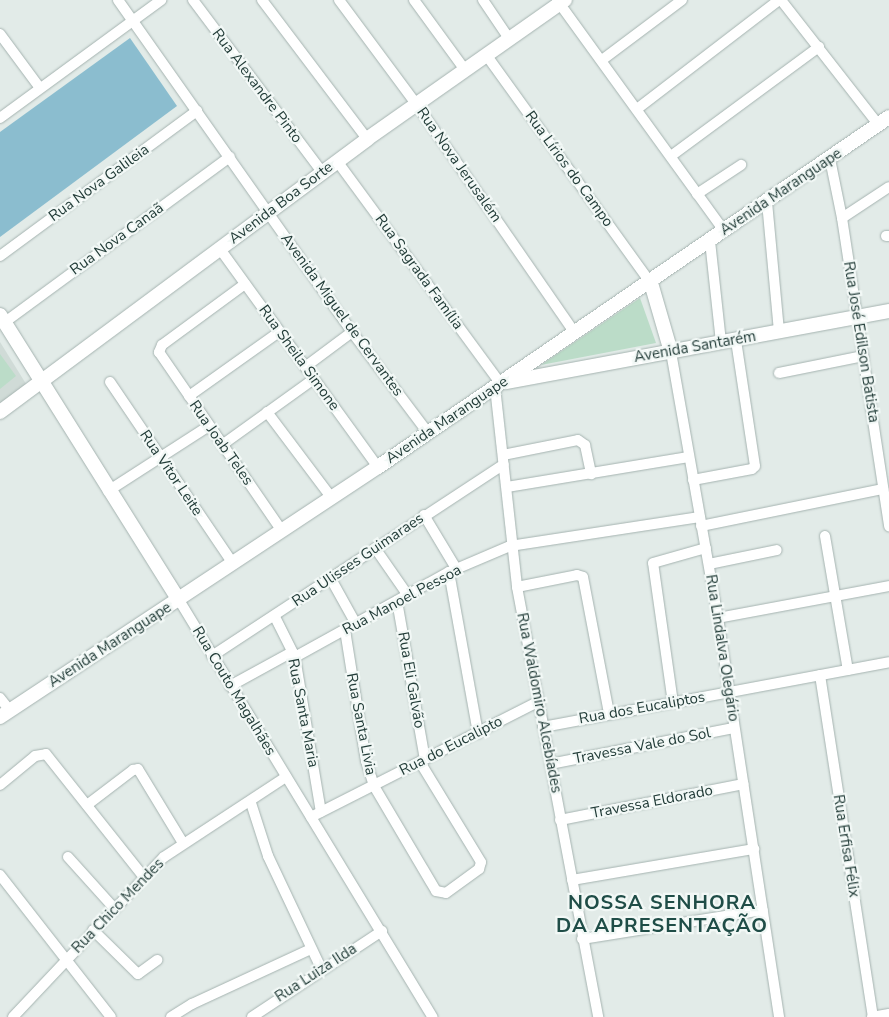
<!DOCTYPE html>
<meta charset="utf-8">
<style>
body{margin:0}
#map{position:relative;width:889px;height:1017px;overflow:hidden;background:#e2ebe8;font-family:"Nunito Sans",sans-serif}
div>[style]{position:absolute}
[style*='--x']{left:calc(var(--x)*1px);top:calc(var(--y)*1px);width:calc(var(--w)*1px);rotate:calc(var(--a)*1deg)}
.built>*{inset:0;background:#d0dbd7}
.green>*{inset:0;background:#bbdcc8}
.water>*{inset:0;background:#8bbdcf}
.roads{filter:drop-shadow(0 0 1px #a5b3b0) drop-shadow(0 0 1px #a5b3b0)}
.street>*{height:10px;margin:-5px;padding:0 5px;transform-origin:5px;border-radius:5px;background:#fff}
.secondary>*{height:14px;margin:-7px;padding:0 7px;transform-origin:7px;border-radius:7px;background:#fff}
span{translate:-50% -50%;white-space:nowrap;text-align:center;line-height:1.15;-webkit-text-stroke:4.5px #f2f8f6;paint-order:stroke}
.street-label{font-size:15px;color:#223c38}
.district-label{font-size:20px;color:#1f4d47;font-weight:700;letter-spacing:1px}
</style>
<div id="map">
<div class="built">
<i style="clip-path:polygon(0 342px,28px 387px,0 409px)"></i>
</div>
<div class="green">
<i style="clip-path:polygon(640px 298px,656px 343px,541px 365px)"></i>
<i style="clip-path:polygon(0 354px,16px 376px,0 389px)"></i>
</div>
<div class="water">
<i style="clip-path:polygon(130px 38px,177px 106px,0 237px,0 132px)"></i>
</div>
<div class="roads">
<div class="street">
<i style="--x:118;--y:0;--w:406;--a:54.8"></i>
<i style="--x:352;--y:332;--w:126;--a:53"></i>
<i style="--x:193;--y:0;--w:215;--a:53.1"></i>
<i style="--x:262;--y:0;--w:174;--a:52.9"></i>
<i style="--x:339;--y:0;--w:131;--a:53.4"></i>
<i style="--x:417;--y:105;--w:277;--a:55.3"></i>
<i style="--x:414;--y:0;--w:87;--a:53.9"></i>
<i style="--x:483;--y:0;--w:48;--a:56"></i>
<i style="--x:557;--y:0;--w:285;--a:54.1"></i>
<i style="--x:781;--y:0;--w:157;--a:52"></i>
<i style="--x:0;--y:34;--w:67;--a:53.5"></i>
<i style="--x:487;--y:56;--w:280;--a:54.2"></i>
<i style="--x:602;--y:60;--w:100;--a:-36.9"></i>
<i style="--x:637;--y:109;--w:179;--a:-37.5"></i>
<i style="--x:0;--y:118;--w:200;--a:-36.2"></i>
<i style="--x:671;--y:156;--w:184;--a:-36.4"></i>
<i style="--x:830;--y:159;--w:60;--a:78.5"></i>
<i style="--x:842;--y:218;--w:312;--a:81.3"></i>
<i style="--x:337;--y:161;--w:275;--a:53.7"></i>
<i style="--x:697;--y:194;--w:53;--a:-33.4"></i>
<i style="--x:767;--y:202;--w:131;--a:84.7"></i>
<i style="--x:842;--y:218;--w:56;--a:-33.4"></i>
<i style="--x:886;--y:236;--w:3;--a:0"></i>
<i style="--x:710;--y:241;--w:102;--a:83.8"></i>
<i style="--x:220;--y:249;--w:269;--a:54.1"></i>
<i style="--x:0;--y:256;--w:245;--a:-36.4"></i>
<i style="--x:245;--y:284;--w:103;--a:143.7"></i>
<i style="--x:162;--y:345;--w:8;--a:113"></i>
<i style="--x:159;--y:352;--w:217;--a:55.5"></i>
<i style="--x:5;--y:322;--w:279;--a:-36.3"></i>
<i style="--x:671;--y:352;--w:270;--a:80"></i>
<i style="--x:718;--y:618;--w:404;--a:81.3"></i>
<i style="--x:305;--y:367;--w:59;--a:-36.7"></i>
<i style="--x:779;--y:373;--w:86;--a:-11.4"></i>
<i style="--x:110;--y:382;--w:220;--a:55.9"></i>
<i style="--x:495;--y:387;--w:201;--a:83.7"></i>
<i style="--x:517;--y:587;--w:438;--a:79.3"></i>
<i style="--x:189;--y:396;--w:110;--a:-35.4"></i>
<i style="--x:267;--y:412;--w:106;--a:53"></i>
<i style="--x:222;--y:445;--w:113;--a:-35.7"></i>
<i style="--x:503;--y:455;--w:76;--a:-11.3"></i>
<i style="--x:578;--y:440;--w:9;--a:36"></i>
<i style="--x:585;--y:445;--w:30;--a:78"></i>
<i style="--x:693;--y:480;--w:60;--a:-10.6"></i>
<i style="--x:752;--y:469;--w:4;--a:-45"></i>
<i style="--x:755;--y:466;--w:127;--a:-98.6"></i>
<i style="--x:507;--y:487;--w:184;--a:-9.4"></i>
<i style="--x:108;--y:491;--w:120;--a:-32.8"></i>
<i style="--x:424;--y:515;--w:64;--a:59"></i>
<i style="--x:701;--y:526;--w:186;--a:-11.5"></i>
<i style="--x:825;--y:536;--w:136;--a:80.3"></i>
<i style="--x:375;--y:548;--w:56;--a:55.2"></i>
<i style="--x:709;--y:564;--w:69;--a:-11.6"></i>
<i style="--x:449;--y:572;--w:164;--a:79.8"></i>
<i style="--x:331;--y:579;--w:51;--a:60.9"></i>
<i style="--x:517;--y:587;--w:61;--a:-11.3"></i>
<i style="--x:577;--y:575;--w:6;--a:18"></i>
<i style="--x:583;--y:577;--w:138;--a:79.2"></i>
<i style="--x:179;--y:600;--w:488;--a:58.7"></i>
<i style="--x:397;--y:601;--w:160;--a:80"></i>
<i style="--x:275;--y:617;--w:45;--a:63.4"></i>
<i style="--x:295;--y:657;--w:157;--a:80.5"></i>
<i style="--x:718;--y:618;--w:174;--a:-10.6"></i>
<i style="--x:345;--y:630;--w:133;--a:80.9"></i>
<i style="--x:366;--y:761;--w:26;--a:72"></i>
<i style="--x:374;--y:786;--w:122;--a:59.4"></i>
<i style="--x:436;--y:891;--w:10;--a:11"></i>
<i style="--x:446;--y:893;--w:41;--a:-36"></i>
<i style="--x:479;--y:869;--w:7;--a:-74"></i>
<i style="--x:481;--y:862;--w:117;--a:-121.4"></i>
<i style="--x:212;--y:656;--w:349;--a:-33.3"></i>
<i style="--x:295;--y:657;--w:176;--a:-28.9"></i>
<i style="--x:449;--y:572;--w:66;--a:-23.1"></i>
<i style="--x:510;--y:546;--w:192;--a:-8.7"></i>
<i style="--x:820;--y:675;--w:346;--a:81.2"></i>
<i style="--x:230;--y:686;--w:71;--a:-28.7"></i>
<i style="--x:0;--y:698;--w:16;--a:52"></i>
<i style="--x:673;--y:703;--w:141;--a:-98.1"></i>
<i style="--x:653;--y:563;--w:55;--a:-15.8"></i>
<i style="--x:543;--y:727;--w:352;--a:-10.6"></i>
<i style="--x:550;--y:764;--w:187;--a:-11.1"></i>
<i style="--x:0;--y:785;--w:45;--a:-39.6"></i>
<i style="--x:35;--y:756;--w:11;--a:-10"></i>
<i style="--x:46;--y:754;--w:156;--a:51.5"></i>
<i style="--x:251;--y:803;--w:56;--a:72.2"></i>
<i style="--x:268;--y:856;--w:124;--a:64.7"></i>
<i style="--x:87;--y:805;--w:58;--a:-37.3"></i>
<i style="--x:133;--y:770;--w:5;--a:-11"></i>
<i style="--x:138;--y:769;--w:87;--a:58.7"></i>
<i style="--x:311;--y:817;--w:254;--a:-26.9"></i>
<i style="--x:560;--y:820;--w:187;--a:-11.1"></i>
<i style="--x:68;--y:857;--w:69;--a:48"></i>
<i style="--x:0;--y:875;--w:180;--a:52"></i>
<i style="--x:572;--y:880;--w:185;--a:-9.7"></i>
<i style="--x:93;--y:930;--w:63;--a:44.4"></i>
<i style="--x:138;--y:974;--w:24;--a:-36"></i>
<i style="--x:582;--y:939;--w:183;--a:-9.1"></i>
<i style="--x:13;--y:1017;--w:220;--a:-46.7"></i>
<i style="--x:164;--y:857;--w:146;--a:-33.3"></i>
<i style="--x:171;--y:1017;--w:25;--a:-32"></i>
<i style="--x:192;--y:1004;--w:131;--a:-24.8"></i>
<i style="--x:252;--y:1017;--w:156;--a:-33.5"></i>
<i style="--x:872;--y:1017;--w:17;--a:-10"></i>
</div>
<div class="secondary">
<i style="--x:651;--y:283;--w:72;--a:73.8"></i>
<i style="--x:0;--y:315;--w:337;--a:57.9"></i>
<i style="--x:506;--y:382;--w:390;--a:-10.5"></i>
<i style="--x:0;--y:412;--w:457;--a:-36.6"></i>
<i style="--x:367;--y:139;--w:242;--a:-35.1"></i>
<i style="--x:0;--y:717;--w:453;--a:-33.5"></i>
<i style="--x:378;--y:467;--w:619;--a:-34.41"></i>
</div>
</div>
<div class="street-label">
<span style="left:257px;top:86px;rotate:53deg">Rua Alexandre Pinto</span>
<span style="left:459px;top:165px;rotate:55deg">Rua Nova Jerusalém</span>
<span style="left:569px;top:169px;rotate:54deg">Rua Lírios do Campo</span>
<span style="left:99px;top:183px;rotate:-36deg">Rua Nova Galileia</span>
<span style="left:781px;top:192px;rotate:-34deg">Avenida Maranguape</span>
<span style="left:281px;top:203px;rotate:-37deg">Avenida Boa Sorte</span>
<span style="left:117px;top:239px;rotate:-36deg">Rua Nova Canaã</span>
<span style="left:419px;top:272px;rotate:54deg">Rua Sagrada Família</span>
<span style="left:342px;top:315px;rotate:54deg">Avenida Miguel de Cervantes</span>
<span style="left:861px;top:342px;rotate:81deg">Rua José Edilson Batista</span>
<span style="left:695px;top:347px;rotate:-10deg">Avenida Santarém</span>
<span style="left:299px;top:358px;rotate:54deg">Rua Sheila Simone</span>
<span style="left:447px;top:420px;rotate:-34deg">Avenida Maranguape</span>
<span style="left:221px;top:443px;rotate:55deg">Rua Joab Teles</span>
<span style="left:171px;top:473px;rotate:56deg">Rua Vitor Leite</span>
<span style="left:358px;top:560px;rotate:-34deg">Rua Ulisses Guimaraes</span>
<span style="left:402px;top:600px;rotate:-28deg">Rua Manoel Pessoa</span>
<span style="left:110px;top:645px;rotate:-33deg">Avenida Maranguape</span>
<span style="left:722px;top:648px;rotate:81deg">Rua Lindalva Olegário</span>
<span style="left:411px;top:680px;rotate:80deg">Rua Eli Galvão</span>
<span style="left:234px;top:691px;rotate:59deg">Rua Couto Magalhães</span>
<span style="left:539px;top:703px;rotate:79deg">Rua Waldomiro Alcebíades</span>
<span style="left:642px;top:708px;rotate:-10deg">Rua dos Eucaliptos</span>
<span style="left:303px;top:713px;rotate:79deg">Rua Santa Maria</span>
<span style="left:361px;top:724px;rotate:79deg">Rua Santa Livia</span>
<span style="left:451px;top:746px;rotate:-27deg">Rua do Eucalipto</span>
<span style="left:642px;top:746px;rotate:-11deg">Travessa Vale do Sol</span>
<span style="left:652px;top:802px;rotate:-11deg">Travessa Eldorado</span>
<span style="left:846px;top:846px;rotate:81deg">Rua Erfisa Félix</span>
<span style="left:118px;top:906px;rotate:-46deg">Rua Chico Mendes</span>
<span style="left:316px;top:973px;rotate:-33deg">Rua Luiza Ilda</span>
</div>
<div class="district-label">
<span style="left:662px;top:914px">NOSSA SENHORA<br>DA APRESENTAÇÃO</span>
</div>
</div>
